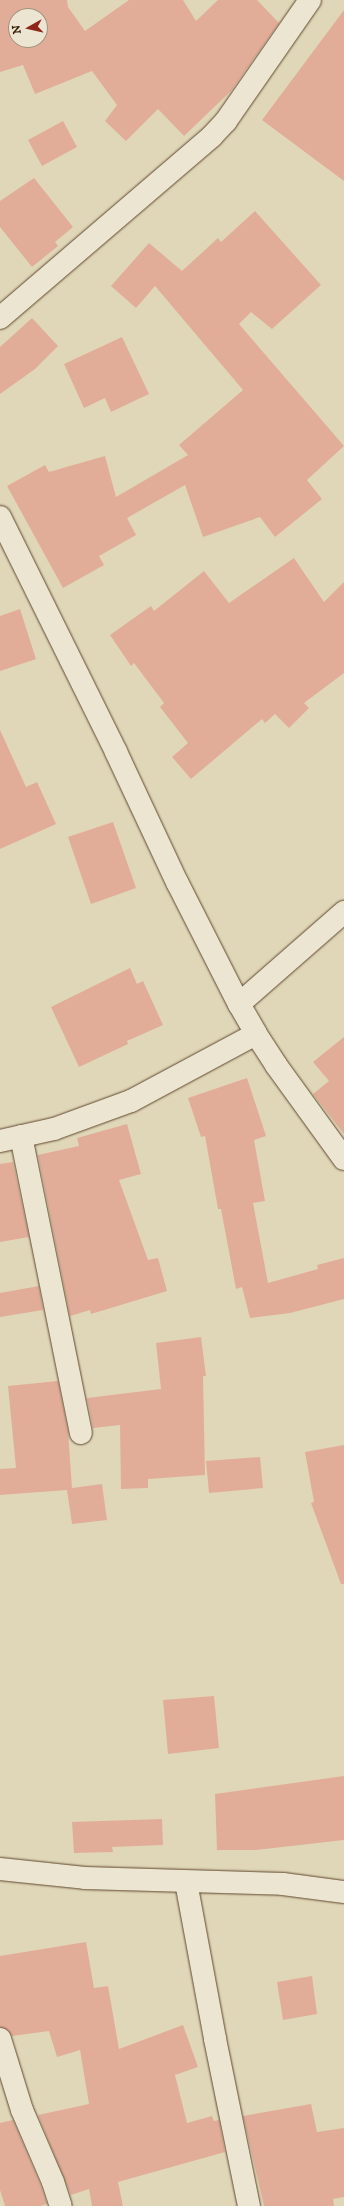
<!DOCTYPE html>
<style>
body{margin:0}
#map{position:relative;width:344px;height:2206px;overflow:hidden;background:#e0d7b8;font-family:"IM FELL DW Pica",serif}
div>[style]{position:absolute}
[style*='--x']{left:calc(var(--x)*1px);top:calc(var(--y)*1px);width:calc(var(--w)*1px);rotate:calc(var(--a)*1deg)}
.building>*{inset:0;background:#e2ad98}
.roads{filter:drop-shadow(0 0 1px #60472e) drop-shadow(0 0 1px #60472e)}
.minor>*{height:22px;margin:-11px;padding:0 11px;transform-origin:11px;border-radius:11px;background:#ebe5d1}
span{translate:-50% -50%;white-space:nowrap;text-align:center;line-height:1.15;-webkit-text-stroke:4px #ebe5d1;paint-order:stroke}
.north{position:absolute;left:8px;top:8px;width:40px;height:40px;box-sizing:border-box;background:#ebe5d1;border:1px solid #a2937d;border-radius:50%;rotate:262deg;font-size:11px;font-weight:700;line-height:16px;text-align:center;color:#351700}
.north::after{content:'';display:block;margin:auto;width:14px;height:18px;background:#8f2418;clip-path:polygon(50% 0,100% 100%,50% 72%,0 100%)}
</style>
<div id="map">
<div class="building">
<i style="clip-path:polygon(evenodd,0 0,67px 0,68px 7px,85px 31px,129px 0,183px 0,196px 21px,218px 0,257px 0,279px 23px,231px 91px,184px 136px,158px 109px,126px 141px,105px 121px,117px 105px,92px 71px,35px 94px,23px 65px,0 72px,0 0,16px 16px,40px 16px,40px 40px,16px 40px,16px 16px)"></i>
<i style="clip-path:polygon(344px 10px,344px 181px,262px 120px)"></i>
<i style="clip-path:polygon(63px 121px,77px 147px,42px 166px,28px 140px)"></i>
<i style="clip-path:polygon(34px 178px,73px 227px,55px 242px,58px 246px,32px 267px,0 227px,0 201px)"></i>
<i style="clip-path:polygon(255px 211px,321px 285px,272px 329px,251px 312px,239px 324px,344px 446px,307px 480px,322px 499px,275px 537px,260px 517px,203px 537px,185px 485px,127px 518px,136px 535px,99px 556px,104px 565px,63px 588px,7px 486px,45px 465px,49px 472px,105px 456px,116px 497px,188px 455px,179px 445px,243px 390px,155px 286px,136px 308px,111px 286px,149px 243px,182px 271px,218px 238px,221px 242px)"></i>
<i style="clip-path:polygon(32px 318px,58px 346px,35px 369px,0 394px,0 347px)"></i>
<i style="clip-path:polygon(122px 337px,149px 394px,111px 412px,105px 398px,84px 408px,64px 364px)"></i>
<i style="clip-path:polygon(294px 558px,324px 602px,344px 582px,344px 673px,304px 703px,309px 708px,289px 728px,275px 714px,265px 723px,262px 719px,191px 779px,172px 757px,188px 743px,160px 707px,164px 703px,134px 663px,131px 666px,110px 635px,151px 606px,154px 611px,204px 571px,229px 603px)"></i>
<i style="clip-path:polygon(20px 609px,36px 659px,0 671px,0 616px)"></i>
<i style="clip-path:polygon(0 730px,26px 787px,37px 782px,56px 824px,0 849px)"></i>
<i style="clip-path:polygon(113px 822px,136px 888px,91px 904px,68px 837px)"></i>
<i style="clip-path:polygon(130px 968px,137px 984px,143px 981px,163px 1025px,127px 1041px,128px 1044px,79px 1067px,51px 1007px)"></i>
<i style="clip-path:polygon(344px 1037px,344px 1134px,313px 1094px,329px 1081px,313px 1062px)"></i>
<i style="clip-path:polygon(247px 1078px,266px 1136px,254px 1140px,265px 1201px,253px 1203px,268px 1283px,318px 1269px,317px 1265px,344px 1258px,344px 1299px,290px 1313px,250px 1318px,242px 1287px,236px 1289px,221px 1209px,218px 1209px,205px 1136px,201px 1137px,188px 1098px)"></i>
<i style="clip-path:polygon(127px 1124px,141px 1174px,119px 1180px,148px 1260px,158px 1258px,167px 1291px,91px 1314px,90px 1310px,70px 1316px,38px 1155px,79px 1146px,77px 1138px)"></i>
<i style="clip-path:polygon(13px 1162px,29px 1237px,0 1242px,0 1164px)"></i>
<i style="clip-path:polygon(39px 1286px,43px 1310px,0 1317px,0 1293px)"></i>
<i style="clip-path:polygon(201px 1337px,206px 1376px,203px 1376px,205px 1475px,148px 1479px,148px 1488px,121px 1489px,120px 1425px,93px 1428px,87px 1398px,161px 1389px,156px 1343px)"></i>
<i style="clip-path:polygon(58px 1381px,68px 1431px,72px 1488px,102px 1484px,107px 1520px,72px 1524px,67px 1490px,0 1495px,0 1469px,16px 1468px,8px 1386px)"></i>
<i style="clip-path:polygon(344px 1445px,344px 1584px,341px 1584px,311px 1503px,314px 1502px,305px 1452px)"></i>
<i style="clip-path:polygon(260px 1457px,263px 1488px,209px 1493px,206px 1461px)"></i>
<i style="clip-path:polygon(214px 1696px,219px 1748px,168px 1754px,163px 1700px)"></i>
<i style="clip-path:polygon(344px 1776px,344px 1840px,256px 1850px,217px 1850px,215px 1794px)"></i>
<i style="clip-path:polygon(162px 1819px,163px 1845px,112px 1847px,113px 1852px,74px 1853px,72px 1822px)"></i>
<i style="clip-path:polygon(86px 1942px,94px 1988px,108px 1986px,119px 2049px,183px 2025px,198px 2067px,175px 2075px,187px 2123px,212px 2116px,214px 2121px,219px 2120px,225px 2152px,118px 2182px,123px 2206px,92px 2206px,89px 2189px,71px 2195px,38px 2115px,89px 2104px,80px 2050px,57px 2057px,49px 2031px,12px 2036px,8px 2030px,0 2027px,0 1956px)"></i>
<i style="clip-path:polygon(312px 1976px,317px 2014px,283px 2020px,277px 1982px)"></i>
<i style="clip-path:polygon(311px 2104px,317px 2132px,344px 2128px,344px 2197px,333px 2199px,334px 2206px,264px 2206px,243px 2116px)"></i>
<i style="clip-path:polygon(13px 2120px,41px 2186px,47px 2204px,40px 2206px,5px 2206px,0 2190px,0 2123px)"></i>
</div>
<div class="roads">
<div class="minor">
<i style="--x:0;--y:318;--w:279;--a:-40.6"></i>
<i style="--x:212;--y:136;--w:21;--a:-47"></i>
<i style="--x:226;--y:121;--w:147;--a:-55.2"></i>
<i style="--x:0;--y:517;--w:262;--a:63.7"></i>
<i style="--x:116;--y:752;--w:144;--a:64.9"></i>
<i style="--x:177;--y:882;--w:137;--a:63.1"></i>
<i style="--x:239;--y:1004;--w:34;--a:60"></i>
<i style="--x:256;--y:1034;--w:37;--a:57"></i>
<i style="--x:276;--y:1065;--w:116;--a:54.1"></i>
<i style="--x:239;--y:1004;--w:140;--a:-41.2"></i>
<i style="--x:21;--y:1136;--w:303;--a:78.6"></i>
<i style="--x:0;--y:1141;--w:55;--a:-12.5"></i>
<i style="--x:54;--y:1129;--w:82;--a:-20"></i>
<i style="--x:131;--y:1101;--w:142;--a:-28.2"></i>
<i style="--x:0;--y:1869;--w:85;--a:6"></i>
<i style="--x:85;--y:1878;--w:198;--a:1.7"></i>
<i style="--x:283;--y:1884;--w:62;--a:7.5"></i>
<i style="--x:186;--y:1882;--w:160;--a:79.5"></i>
<i style="--x:215;--y:2039;--w:170;--a:78.5"></i>
<i style="--x:0;--y:2039;--w:74;--a:72.8"></i>
<i style="--x:22;--y:2110;--w:78;--a:66.7"></i>
<i style="--x:53;--y:2182;--w:25;--a:72"></i>
</div>
</div>
<div class="north">N</div>
</div>
